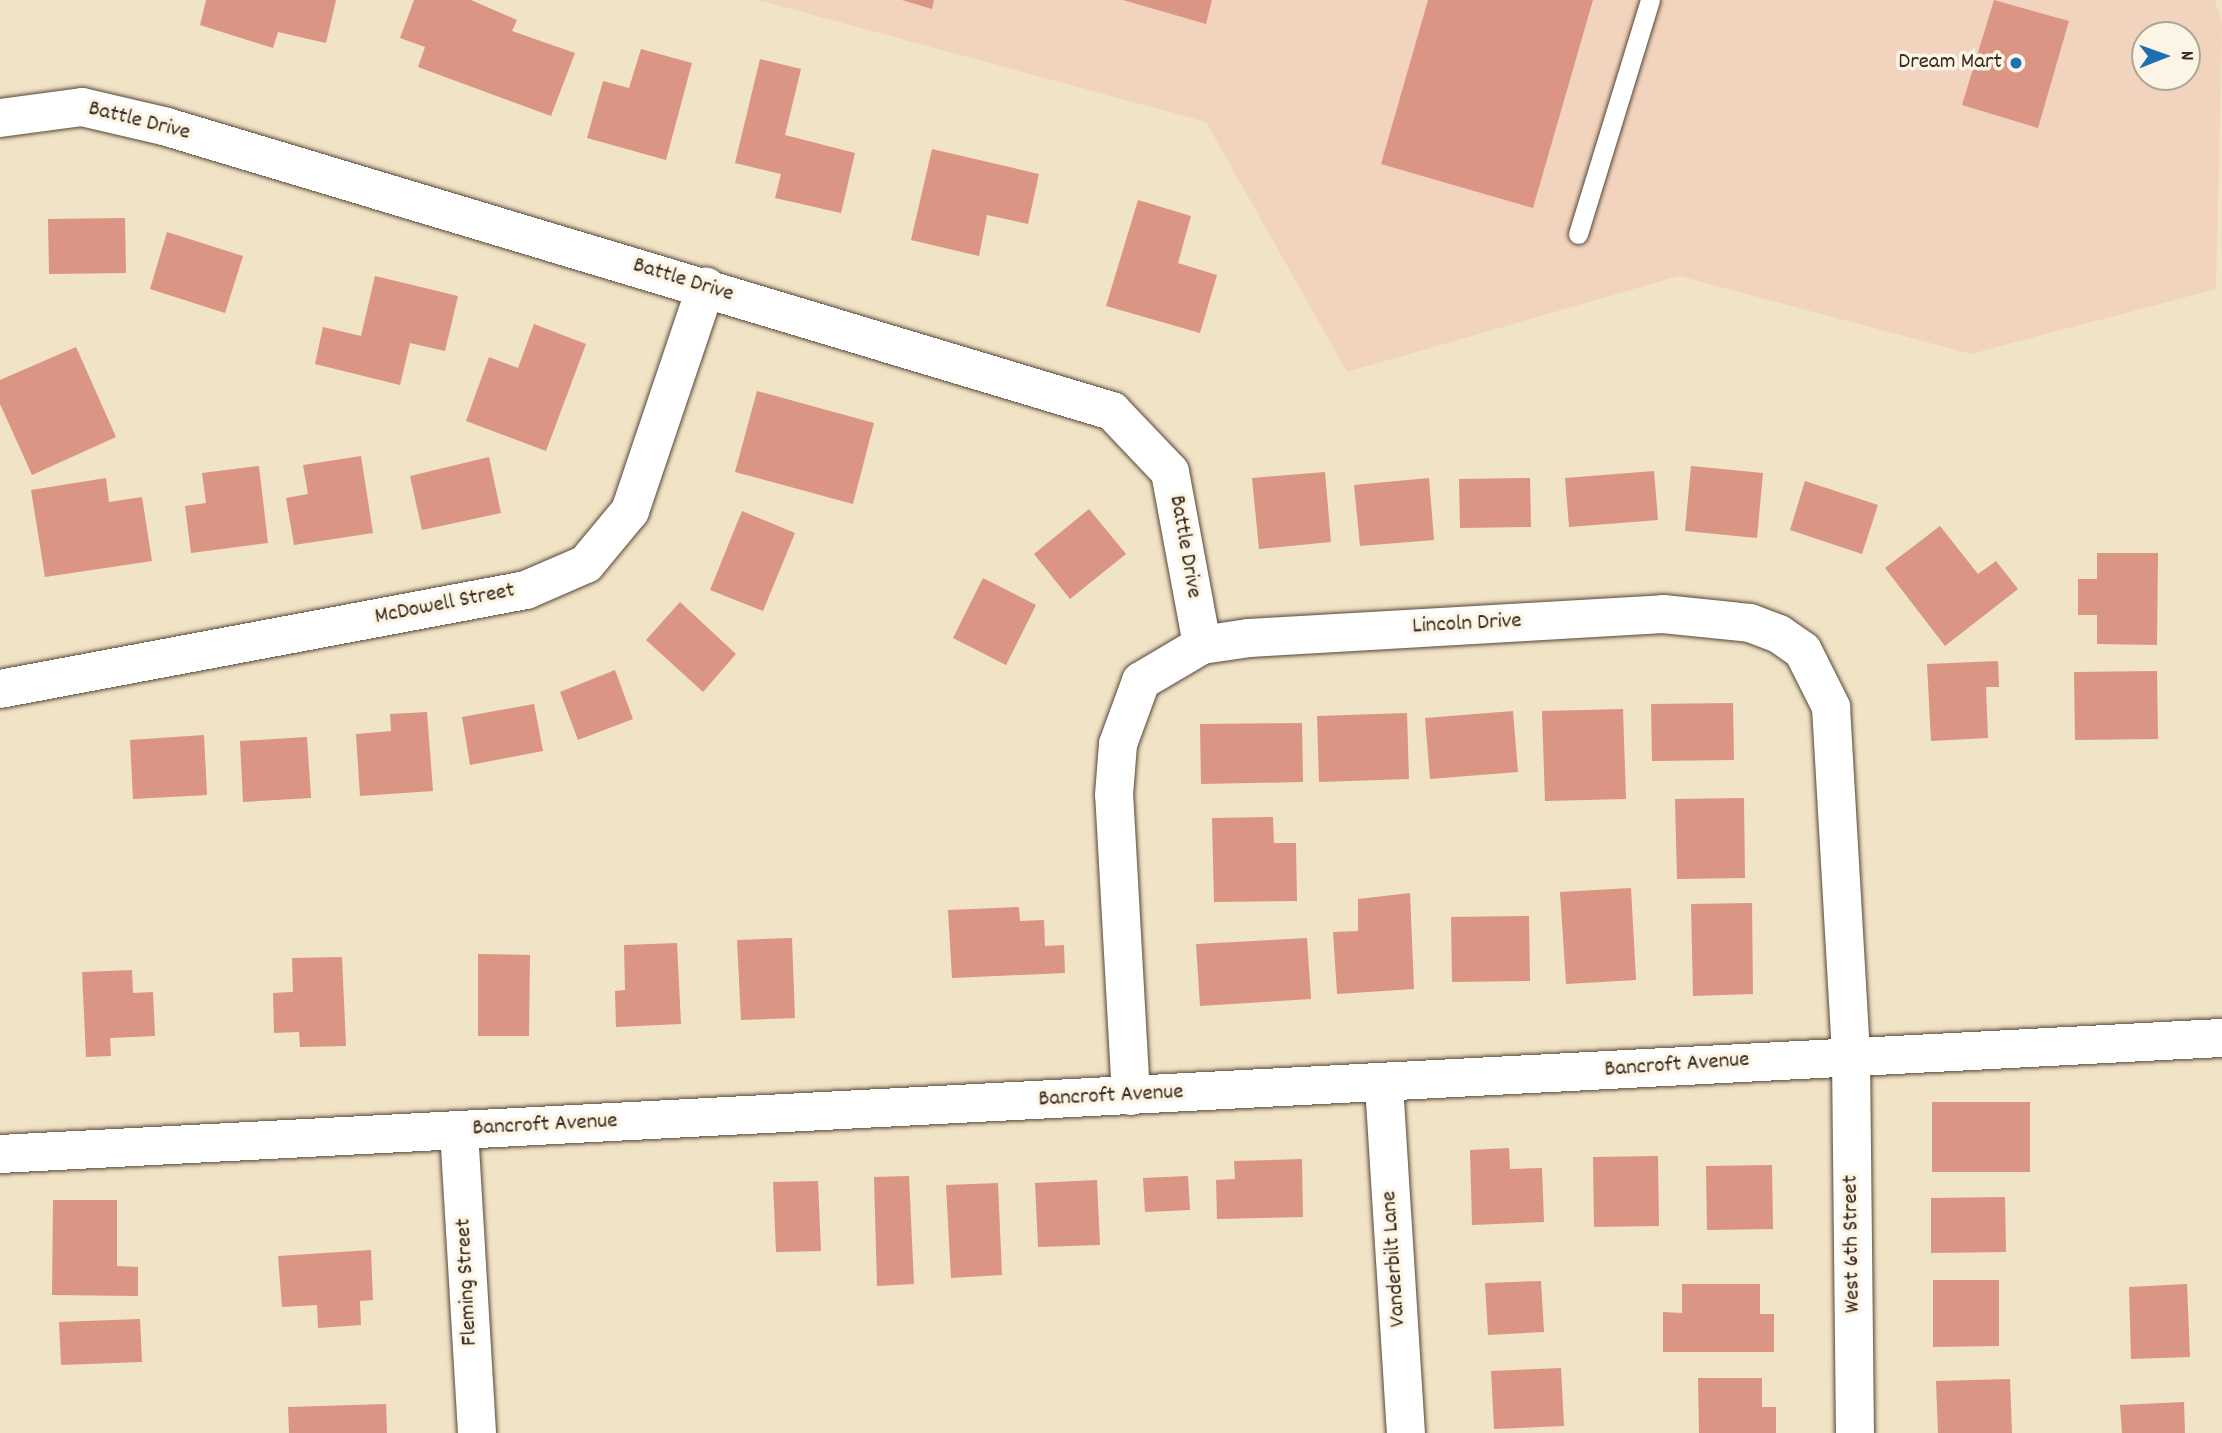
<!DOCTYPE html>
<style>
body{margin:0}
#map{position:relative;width:2222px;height:1433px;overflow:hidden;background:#f1e3c6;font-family:Dekko,sans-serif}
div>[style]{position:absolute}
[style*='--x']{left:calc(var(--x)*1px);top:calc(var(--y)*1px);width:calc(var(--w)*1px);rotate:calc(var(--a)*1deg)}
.built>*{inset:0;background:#f2d4be}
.building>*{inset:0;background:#da9585}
.roads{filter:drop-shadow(0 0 2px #564637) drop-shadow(0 0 2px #564637)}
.lane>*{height:19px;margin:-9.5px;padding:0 9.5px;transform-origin:9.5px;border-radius:9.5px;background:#fff}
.street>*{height:38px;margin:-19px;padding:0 19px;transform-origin:19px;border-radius:19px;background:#fff}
.dots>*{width:19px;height:19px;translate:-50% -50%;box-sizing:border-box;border:4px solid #fcf5e5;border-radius:50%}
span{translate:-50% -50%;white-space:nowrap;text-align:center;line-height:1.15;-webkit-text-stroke:7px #fcf5e5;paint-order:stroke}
.poi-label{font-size:23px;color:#3b2a1e}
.right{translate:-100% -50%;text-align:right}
.street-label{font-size:23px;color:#3b2a1e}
.north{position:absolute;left:2131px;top:21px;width:70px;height:70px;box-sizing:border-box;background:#fcf5e5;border:2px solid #afa495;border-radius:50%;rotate:89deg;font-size:19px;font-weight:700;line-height:28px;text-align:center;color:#3b2a1e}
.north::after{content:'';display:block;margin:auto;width:24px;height:32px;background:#1f6fb2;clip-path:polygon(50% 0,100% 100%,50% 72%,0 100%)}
</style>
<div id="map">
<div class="built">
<i style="clip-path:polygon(evenodd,758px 0,2215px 0,2222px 24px,2216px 289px,1971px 354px,1679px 276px,1347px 372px,1206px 122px,758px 0,2145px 35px,2187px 35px,2187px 77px,2145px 77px,2145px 35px)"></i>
</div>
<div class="building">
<i style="clip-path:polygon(206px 0,336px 0,326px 43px,278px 32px,273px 48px,200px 25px)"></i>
<i style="clip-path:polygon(414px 0,471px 0,517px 20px,512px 31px,575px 53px,551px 116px,418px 67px,425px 47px,400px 38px)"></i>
<i style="clip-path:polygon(902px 0,934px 0,932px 9px)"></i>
<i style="clip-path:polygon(1123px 0,1212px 0,1206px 24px)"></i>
<i style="clip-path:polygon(1428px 0,1593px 0,1533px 208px,1381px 164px)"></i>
<i style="clip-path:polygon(1994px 0,2069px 21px,2038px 128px,1962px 105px)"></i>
<i style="clip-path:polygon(641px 49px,692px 63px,666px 160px,587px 138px,603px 81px,629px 88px)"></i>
<i style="clip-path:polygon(760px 59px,801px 69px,785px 135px,855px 153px,841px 213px,775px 198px,781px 174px,735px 163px)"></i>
<i style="clip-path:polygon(932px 149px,1039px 174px,1028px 224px,987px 215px,979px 256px,911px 240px)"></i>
<i style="clip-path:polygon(1138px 200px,1191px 216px,1178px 263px,1217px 275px,1200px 333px,1106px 306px)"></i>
<i style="clip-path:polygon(125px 218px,126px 273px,49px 274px,48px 219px)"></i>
<i style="clip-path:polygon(167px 232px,243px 256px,225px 313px,150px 289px)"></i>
<i style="clip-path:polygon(375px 276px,458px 296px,445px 351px,410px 343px,400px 385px,315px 364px,323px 327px,361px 336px)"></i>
<i style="clip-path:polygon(534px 324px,586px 344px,546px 451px,466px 421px,489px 357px,518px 368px)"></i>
<i style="clip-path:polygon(76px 347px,116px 437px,32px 475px,0 404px,0 380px)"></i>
<i style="clip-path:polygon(757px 391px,874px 423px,853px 504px,735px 472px)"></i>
<i style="clip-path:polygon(361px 456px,373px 533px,294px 545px,286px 498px,308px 494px,303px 465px)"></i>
<i style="clip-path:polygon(489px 457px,501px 513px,422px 530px,410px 476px)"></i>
<i style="clip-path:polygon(259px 466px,268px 543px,191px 553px,185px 506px,206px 503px,202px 473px)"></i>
<i style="clip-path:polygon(1691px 466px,1763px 473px,1757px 538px,1685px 531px)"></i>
<i style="clip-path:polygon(1654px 471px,1658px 520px,1569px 527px,1565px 478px)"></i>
<i style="clip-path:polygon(1325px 472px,1331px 542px,1259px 549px,1252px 478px)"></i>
<i style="clip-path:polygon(106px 478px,109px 502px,142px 497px,152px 561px,45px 577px,31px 490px)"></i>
<i style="clip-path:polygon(1429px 478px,1434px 540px,1360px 546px,1354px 485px)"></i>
<i style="clip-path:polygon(1530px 478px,1531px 527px,1460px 528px,1459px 479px)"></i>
<i style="clip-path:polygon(1805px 481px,1878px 505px,1862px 554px,1790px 530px)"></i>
<i style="clip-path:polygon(1089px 509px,1126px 554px,1070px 599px,1034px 554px)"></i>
<i style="clip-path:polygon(742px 511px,795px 533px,763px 611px,710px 590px)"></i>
<i style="clip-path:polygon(1940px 526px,1978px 574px,1996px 561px,2018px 589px,1945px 646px,1885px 568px)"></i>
<i style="clip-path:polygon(2097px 553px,2158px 553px,2157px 645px,2097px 644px,2097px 615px,2078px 615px,2078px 579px,2097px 579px)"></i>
<i style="clip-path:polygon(983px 578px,1036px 605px,1006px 665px,953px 638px)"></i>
<i style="clip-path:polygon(680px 602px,736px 654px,703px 692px,646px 640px)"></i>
<i style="clip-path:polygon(1998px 661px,1999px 687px,1986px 687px,1988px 738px,1931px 741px,1927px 664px)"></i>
<i style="clip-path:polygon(615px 670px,633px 719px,578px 740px,560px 692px)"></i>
<i style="clip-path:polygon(2157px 671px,2158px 739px,2075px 740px,2074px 672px)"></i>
<i style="clip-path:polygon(1733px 703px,1734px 760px,1652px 761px,1651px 704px)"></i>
<i style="clip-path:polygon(534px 704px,543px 751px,470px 765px,462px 717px)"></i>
<i style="clip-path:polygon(1623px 709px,1626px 799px,1545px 801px,1542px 711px)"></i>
<i style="clip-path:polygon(1513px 711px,1518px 772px,1430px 779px,1425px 718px)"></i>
<i style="clip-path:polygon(427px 712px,433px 791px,360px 796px,356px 734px,391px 731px,390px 714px)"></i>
<i style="clip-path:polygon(1407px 713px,1409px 779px,1319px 782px,1317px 716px)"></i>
<i style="clip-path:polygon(1302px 723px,1303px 782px,1201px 784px,1200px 724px)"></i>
<i style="clip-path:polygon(204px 735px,207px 795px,133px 799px,130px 740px)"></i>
<i style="clip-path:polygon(307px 737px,311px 798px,243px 802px,240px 741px)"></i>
<i style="clip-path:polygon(1744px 798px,1745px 878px,1677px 879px,1675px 799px)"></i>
<i style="clip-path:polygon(1273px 817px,1274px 843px,1296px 843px,1297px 901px,1214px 902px,1212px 818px)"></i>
<i style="clip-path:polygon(1631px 888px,1636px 980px,1566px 984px,1560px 892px)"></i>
<i style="clip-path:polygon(1410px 893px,1414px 989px,1337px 994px,1333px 932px,1358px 931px,1358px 899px)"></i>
<i style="clip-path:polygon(1752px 903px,1753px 994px,1693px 996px,1691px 904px)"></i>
<i style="clip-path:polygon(1019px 907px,1020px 921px,1044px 920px,1045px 946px,1064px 945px,1065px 973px,952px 978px,948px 910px)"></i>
<i style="clip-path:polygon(1529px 916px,1530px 981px,1452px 982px,1451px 917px)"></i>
<i style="clip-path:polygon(792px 938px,795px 1018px,741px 1020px,737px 940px)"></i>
<i style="clip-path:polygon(1307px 938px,1311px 999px,1200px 1006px,1196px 944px)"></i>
<i style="clip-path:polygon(677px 943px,681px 1024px,616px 1027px,615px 991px,625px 990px,624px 945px)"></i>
<i style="clip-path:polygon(478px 954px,530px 955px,529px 1036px,478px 1036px)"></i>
<i style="clip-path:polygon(342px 957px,346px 1046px,300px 1047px,299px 1032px,274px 1033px,273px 993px,293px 992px,292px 958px)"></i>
<i style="clip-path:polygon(132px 970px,133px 993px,153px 992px,155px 1036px,110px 1038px,111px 1056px,86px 1057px,82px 972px)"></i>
<i style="clip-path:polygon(1932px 1102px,2030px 1102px,2030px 1172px,1932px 1172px)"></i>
<i style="clip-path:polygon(1509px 1148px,1510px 1169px,1542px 1168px,1544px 1222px,1472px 1225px,1470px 1150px)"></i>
<i style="clip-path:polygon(1658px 1156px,1659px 1226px,1594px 1227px,1593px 1157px)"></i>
<i style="clip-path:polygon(1302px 1159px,1303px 1217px,1217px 1219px,1216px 1180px,1235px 1179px,1234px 1161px)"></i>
<i style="clip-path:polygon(1772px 1165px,1773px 1229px,1707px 1230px,1706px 1166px)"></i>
<i style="clip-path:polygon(909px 1176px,914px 1284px,877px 1286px,874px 1177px)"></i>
<i style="clip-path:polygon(1188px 1176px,1190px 1210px,1145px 1212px,1143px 1178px)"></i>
<i style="clip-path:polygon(1097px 1180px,1100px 1245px,1038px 1247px,1035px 1183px)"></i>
<i style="clip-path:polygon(818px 1181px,821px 1251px,776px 1252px,773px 1182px)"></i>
<i style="clip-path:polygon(998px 1183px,1002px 1275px,951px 1278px,946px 1185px)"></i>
<i style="clip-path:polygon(2005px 1197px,2006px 1252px,1931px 1253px,1931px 1198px)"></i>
<i style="clip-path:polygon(53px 1200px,117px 1200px,117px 1266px,138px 1267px,138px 1296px,52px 1295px)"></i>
<i style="clip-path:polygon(371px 1250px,373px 1300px,360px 1301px,361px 1325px,318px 1328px,317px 1305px,282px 1307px,278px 1256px)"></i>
<i style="clip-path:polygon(1933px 1280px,1999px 1280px,1999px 1346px,1933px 1347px)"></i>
<i style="clip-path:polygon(1541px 1281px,1544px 1332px,1488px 1335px,1485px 1283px)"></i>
<i style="clip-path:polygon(1682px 1284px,1760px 1284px,1760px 1314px,1774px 1314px,1774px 1352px,1663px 1352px,1663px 1312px,1682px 1313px)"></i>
<i style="clip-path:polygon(2187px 1284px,2190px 1357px,2131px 1359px,2129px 1287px)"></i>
<i style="clip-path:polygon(140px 1319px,142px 1362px,61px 1365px,59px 1322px)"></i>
<i style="clip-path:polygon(1561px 1368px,1564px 1426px,1494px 1429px,1491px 1371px)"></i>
<i style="clip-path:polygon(1698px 1378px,1762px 1378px,1762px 1407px,1776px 1407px,1776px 1433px,1699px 1433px)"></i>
<i style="clip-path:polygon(2010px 1379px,2012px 1433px,1938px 1433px,1936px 1381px)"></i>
<i style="clip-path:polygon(2184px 1402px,2185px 1433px,2122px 1433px,2120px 1405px)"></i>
<i style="clip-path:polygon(386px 1404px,387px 1433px,289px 1433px,288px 1407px)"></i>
</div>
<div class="roads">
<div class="lane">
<i style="--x:1578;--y:234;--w:245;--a:-72.9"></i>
</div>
<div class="street">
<i style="--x:0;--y:118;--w:83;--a:-7.6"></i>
<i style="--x:82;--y:107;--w:87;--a:13.2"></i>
<i style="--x:167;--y:127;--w:987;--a:16.73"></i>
<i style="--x:1112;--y:411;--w:84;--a:46.4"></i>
<i style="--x:1170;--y:472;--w:176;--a:79.5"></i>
<i style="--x:0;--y:689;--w:535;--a:-10.66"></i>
<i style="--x:526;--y:590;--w:65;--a:-23.4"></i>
<i style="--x:586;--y:564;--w:69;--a:-50.3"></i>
<i style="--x:630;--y:511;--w:237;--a:-71.3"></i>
<i style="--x:1384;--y:1085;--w:349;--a:86.4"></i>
<i style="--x:1131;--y:1096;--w:301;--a:-93.2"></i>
<i style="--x:1114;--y:795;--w:51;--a:-85.5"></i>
<i style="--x:1118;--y:744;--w:67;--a:-69.9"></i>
<i style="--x:1141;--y:681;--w:71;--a:-30.5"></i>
<i style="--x:1202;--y:645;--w:48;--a:-8.5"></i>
<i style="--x:1249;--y:638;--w:415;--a:-3.3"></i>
<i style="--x:1663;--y:614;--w:87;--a:5.9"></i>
<i style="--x:1750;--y:623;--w:31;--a:21"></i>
<i style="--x:1779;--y:634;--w:29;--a:35"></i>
<i style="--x:1803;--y:651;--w:63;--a:63.4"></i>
<i style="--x:1831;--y:707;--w:349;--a:86.7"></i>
<i style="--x:1851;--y:1055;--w:378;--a:89.4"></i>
<i style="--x:459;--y:1130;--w:304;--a:86.6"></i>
<i style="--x:0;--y:1154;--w:2225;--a:-2.99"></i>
</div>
</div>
<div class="dots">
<i style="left:2016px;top:63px;background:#1f6fb2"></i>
</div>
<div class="poi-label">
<span class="right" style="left:2002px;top:63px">Dream Mart</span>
</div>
<div class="street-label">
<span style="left:139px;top:122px;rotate:14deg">Battle Drive</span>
<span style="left:683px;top:281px;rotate:17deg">Battle Drive</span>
<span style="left:1184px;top:547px;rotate:80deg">Battle Drive</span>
<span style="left:445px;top:605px;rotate:-11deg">McDowell Street</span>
<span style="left:1467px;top:625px;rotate:-3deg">Lincoln Drive</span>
<span style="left:1677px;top:1066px;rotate:-4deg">Bancroft Avenue</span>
<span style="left:1111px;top:1097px;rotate:-3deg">Bancroft Avenue</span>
<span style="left:545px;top:1126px;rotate:-3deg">Bancroft Avenue</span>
<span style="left:1853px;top:1244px;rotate:-91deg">West 6th Street</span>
<span style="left:1395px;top:1259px;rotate:-94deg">Vanderbilt Lane</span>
<span style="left:468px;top:1282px;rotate:-93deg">Fleming Street</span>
</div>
<div class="north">N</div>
</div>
